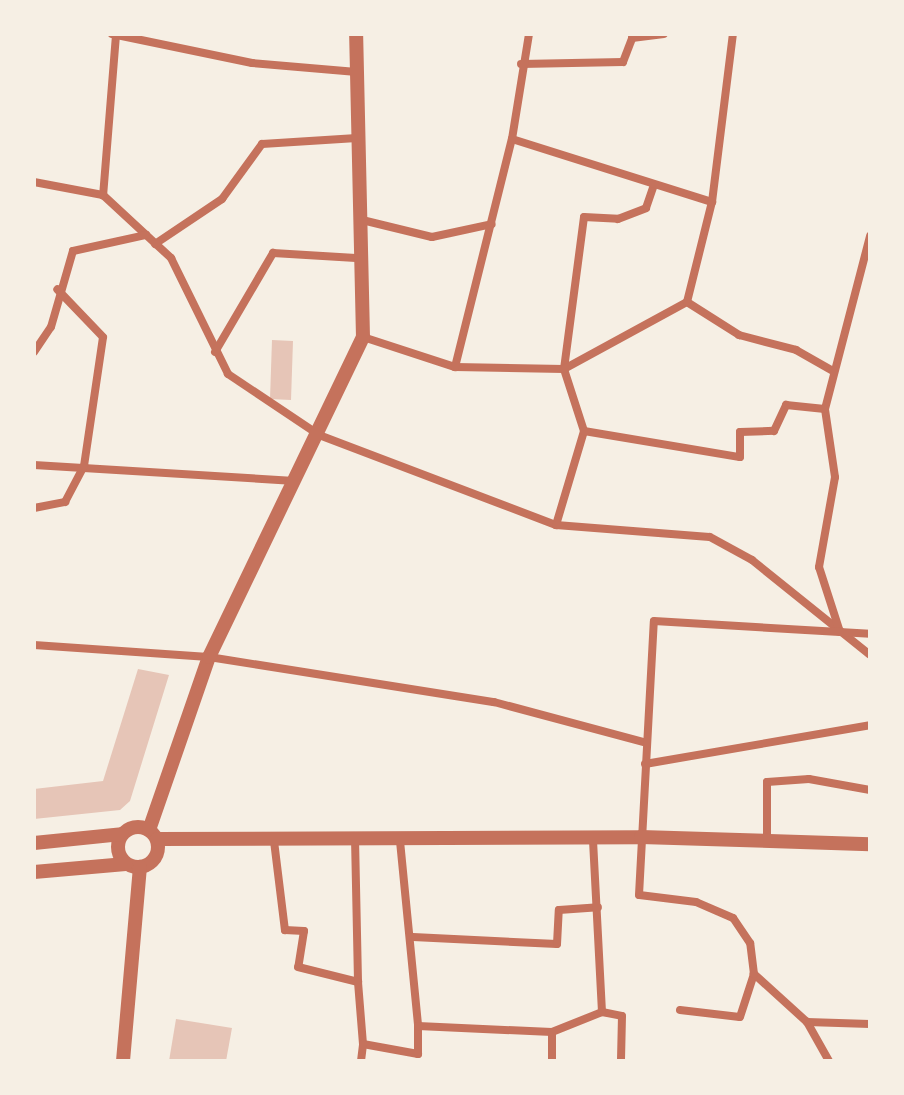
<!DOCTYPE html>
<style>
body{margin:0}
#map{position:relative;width:904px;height:1095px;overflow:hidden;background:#f6efe4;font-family:"Space Grotesk",sans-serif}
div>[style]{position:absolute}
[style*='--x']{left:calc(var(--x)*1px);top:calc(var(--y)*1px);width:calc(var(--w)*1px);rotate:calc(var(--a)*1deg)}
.building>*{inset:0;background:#e6c5b7}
.minor>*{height:8px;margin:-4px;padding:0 4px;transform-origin:4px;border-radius:4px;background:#c5725c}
.tertiary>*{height:14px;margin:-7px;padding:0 7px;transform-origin:7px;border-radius:7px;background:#c5725c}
.tertiary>.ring{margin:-7px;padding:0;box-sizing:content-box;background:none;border:14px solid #c5725c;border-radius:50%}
span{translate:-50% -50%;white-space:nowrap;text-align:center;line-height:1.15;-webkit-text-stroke:7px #f6efe4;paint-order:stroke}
.frame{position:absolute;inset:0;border:36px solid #f6efe4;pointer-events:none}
</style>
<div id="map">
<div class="building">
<i style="clip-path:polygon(272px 340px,293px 341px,291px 400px,270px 399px)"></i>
<i style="clip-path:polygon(138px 669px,169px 675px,130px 801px,120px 810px,34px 819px,34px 789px,103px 781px)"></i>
<i style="clip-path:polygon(176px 1019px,232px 1028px,226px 1061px,169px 1061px)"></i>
</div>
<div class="minor">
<i style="--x:112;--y:34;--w:143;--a:11.7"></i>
<i style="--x:252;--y:63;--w:105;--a:4.9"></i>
<i style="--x:116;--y:35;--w:161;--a:94.6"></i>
<i style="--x:103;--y:195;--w:93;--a:42.8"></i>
<i style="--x:171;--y:258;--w:129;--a:63.8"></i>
<i style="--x:228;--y:374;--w:110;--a:33.8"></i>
<i style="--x:319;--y:435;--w:254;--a:20.8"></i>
<i style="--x:556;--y:525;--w:98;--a:-73.4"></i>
<i style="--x:584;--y:431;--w:65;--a:-107.9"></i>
<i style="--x:564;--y:369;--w:153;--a:-82.5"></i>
<i style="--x:584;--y:217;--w:34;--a:3"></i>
<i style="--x:618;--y:219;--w:30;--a:-21"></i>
<i style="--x:646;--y:208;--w:24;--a:-71"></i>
<i style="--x:521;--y:64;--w:102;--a:-1.1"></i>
<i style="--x:623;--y:62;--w:26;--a:-69"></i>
<i style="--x:632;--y:38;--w:32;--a:-7"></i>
<i style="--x:512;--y:139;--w:210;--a:17.5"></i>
<i style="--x:34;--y:182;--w:70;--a:10.7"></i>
<i style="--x:358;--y:219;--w:76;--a:13.7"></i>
<i style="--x:432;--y:237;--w:61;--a:-12.2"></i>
<i style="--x:155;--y:244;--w:81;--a:-33.9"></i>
<i style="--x:222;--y:199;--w:68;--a:-54"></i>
<i style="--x:262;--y:144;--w:95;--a:-3.6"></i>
<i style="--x:687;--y:302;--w:62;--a:32.4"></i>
<i style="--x:739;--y:335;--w:59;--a:14.7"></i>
<i style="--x:796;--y:350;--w:43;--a:29.6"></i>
<i style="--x:363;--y:337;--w:97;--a:18.1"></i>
<i style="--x:455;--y:367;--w:109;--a:1.1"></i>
<i style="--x:564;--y:369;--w:140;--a:-28.6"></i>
<i style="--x:687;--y:302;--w:103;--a:-76"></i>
<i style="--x:712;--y:202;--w:169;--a:-82.9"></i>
<i style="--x:34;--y:352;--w:30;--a:-56"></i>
<i style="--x:51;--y:327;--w:79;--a:-73.9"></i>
<i style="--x:73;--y:251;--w:75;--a:-12.4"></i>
<i style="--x:215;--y:352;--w:115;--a:-59.6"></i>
<i style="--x:273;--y:253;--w:83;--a:3.4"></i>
<i style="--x:455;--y:367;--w:235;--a:-76"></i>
<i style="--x:512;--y:139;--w:106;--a:-80.8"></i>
<i style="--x:584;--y:431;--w:158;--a:9.5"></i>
<i style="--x:740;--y:457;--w:25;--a:-90"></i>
<i style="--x:740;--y:432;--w:34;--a:-2"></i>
<i style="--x:774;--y:431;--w:29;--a:-65"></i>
<i style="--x:786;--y:405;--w:39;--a:6"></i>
<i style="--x:34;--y:465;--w:261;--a:3.5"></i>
<i style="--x:34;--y:508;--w:32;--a:-11"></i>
<i style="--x:65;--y:502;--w:41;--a:-62.2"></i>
<i style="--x:84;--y:466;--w:130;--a:-81.6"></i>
<i style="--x:103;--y:337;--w:66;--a:-133.8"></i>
<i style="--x:556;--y:525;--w:154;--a:4.5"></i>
<i style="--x:710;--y:537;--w:48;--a:28.7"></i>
<i style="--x:752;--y:560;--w:151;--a:38.8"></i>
<i style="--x:840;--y:632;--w:68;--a:-107.9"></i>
<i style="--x:819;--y:567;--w:91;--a:-79.9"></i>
<i style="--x:835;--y:477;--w:69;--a:-98.4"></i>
<i style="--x:825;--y:409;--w:179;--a:-75.4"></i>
<i style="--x:34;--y:645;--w:175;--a:3.9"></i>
<i style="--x:209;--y:657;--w:289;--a:9"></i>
<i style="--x:494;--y:702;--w:158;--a:15"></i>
<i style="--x:645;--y:764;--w:228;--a:-9.8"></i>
<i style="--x:355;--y:838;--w:144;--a:88.8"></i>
<i style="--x:274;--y:841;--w:90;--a:83"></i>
<i style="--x:285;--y:930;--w:19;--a:3"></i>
<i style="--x:304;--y:931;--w:36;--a:99"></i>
<i style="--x:298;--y:967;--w:62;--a:14"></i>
<i style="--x:358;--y:982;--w:62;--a:85.4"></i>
<i style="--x:363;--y:1044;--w:56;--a:10.3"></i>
<i style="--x:418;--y:1054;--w:28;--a:-90"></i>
<i style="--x:400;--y:841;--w:186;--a:84.4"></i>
<i style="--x:418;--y:1026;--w:134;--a:2.6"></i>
<i style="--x:767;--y:841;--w:59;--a:-90"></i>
<i style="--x:767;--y:782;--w:42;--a:-4.1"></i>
<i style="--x:809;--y:779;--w:62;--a:10.2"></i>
<i style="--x:413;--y:937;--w:144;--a:2.8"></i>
<i style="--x:557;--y:944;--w:34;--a:-87"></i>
<i style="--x:559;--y:910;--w:39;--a:-4"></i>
<i style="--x:680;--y:1010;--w:60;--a:6.7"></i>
<i style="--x:740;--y:1017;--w:45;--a:-72"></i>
<i style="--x:602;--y:1012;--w:20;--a:11"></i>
<i style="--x:622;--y:1016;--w:45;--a:91.3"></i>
<i style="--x:807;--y:1022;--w:63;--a:1.8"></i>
<i style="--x:361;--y:1061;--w:17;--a:-83"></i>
<i style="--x:552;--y:1061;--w:29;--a:-90"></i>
<i style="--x:552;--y:1032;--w:54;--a:-21.8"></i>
<i style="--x:602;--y:1012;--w:173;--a:-93"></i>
<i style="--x:829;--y:1061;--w:45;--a:-119.4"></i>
<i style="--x:807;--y:1022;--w:72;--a:-137.8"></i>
<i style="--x:754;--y:974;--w:31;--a:-97"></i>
<i style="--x:750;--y:943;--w:30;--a:-124"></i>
<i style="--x:733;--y:918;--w:40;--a:-156.6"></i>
<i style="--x:696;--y:902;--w:57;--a:-173"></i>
<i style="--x:639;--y:895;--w:274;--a:-86.9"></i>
<i style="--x:654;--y:621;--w:216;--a:3.4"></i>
</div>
<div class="tertiary">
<i class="ring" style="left:118px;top:827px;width:26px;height:26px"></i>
<i style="--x:149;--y:830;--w:183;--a:-70.9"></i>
<i style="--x:209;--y:657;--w:355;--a:-64.3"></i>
<i style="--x:363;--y:337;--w:303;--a:-91.3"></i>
<i style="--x:157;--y:839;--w:484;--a:-0.2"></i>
<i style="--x:641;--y:837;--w:229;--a:1.8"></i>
<i style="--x:34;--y:843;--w:88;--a:-5.8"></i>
<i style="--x:34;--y:872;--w:92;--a:-5"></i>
<i style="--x:123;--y:1061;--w:195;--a:-85"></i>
</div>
<div class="frame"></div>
</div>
